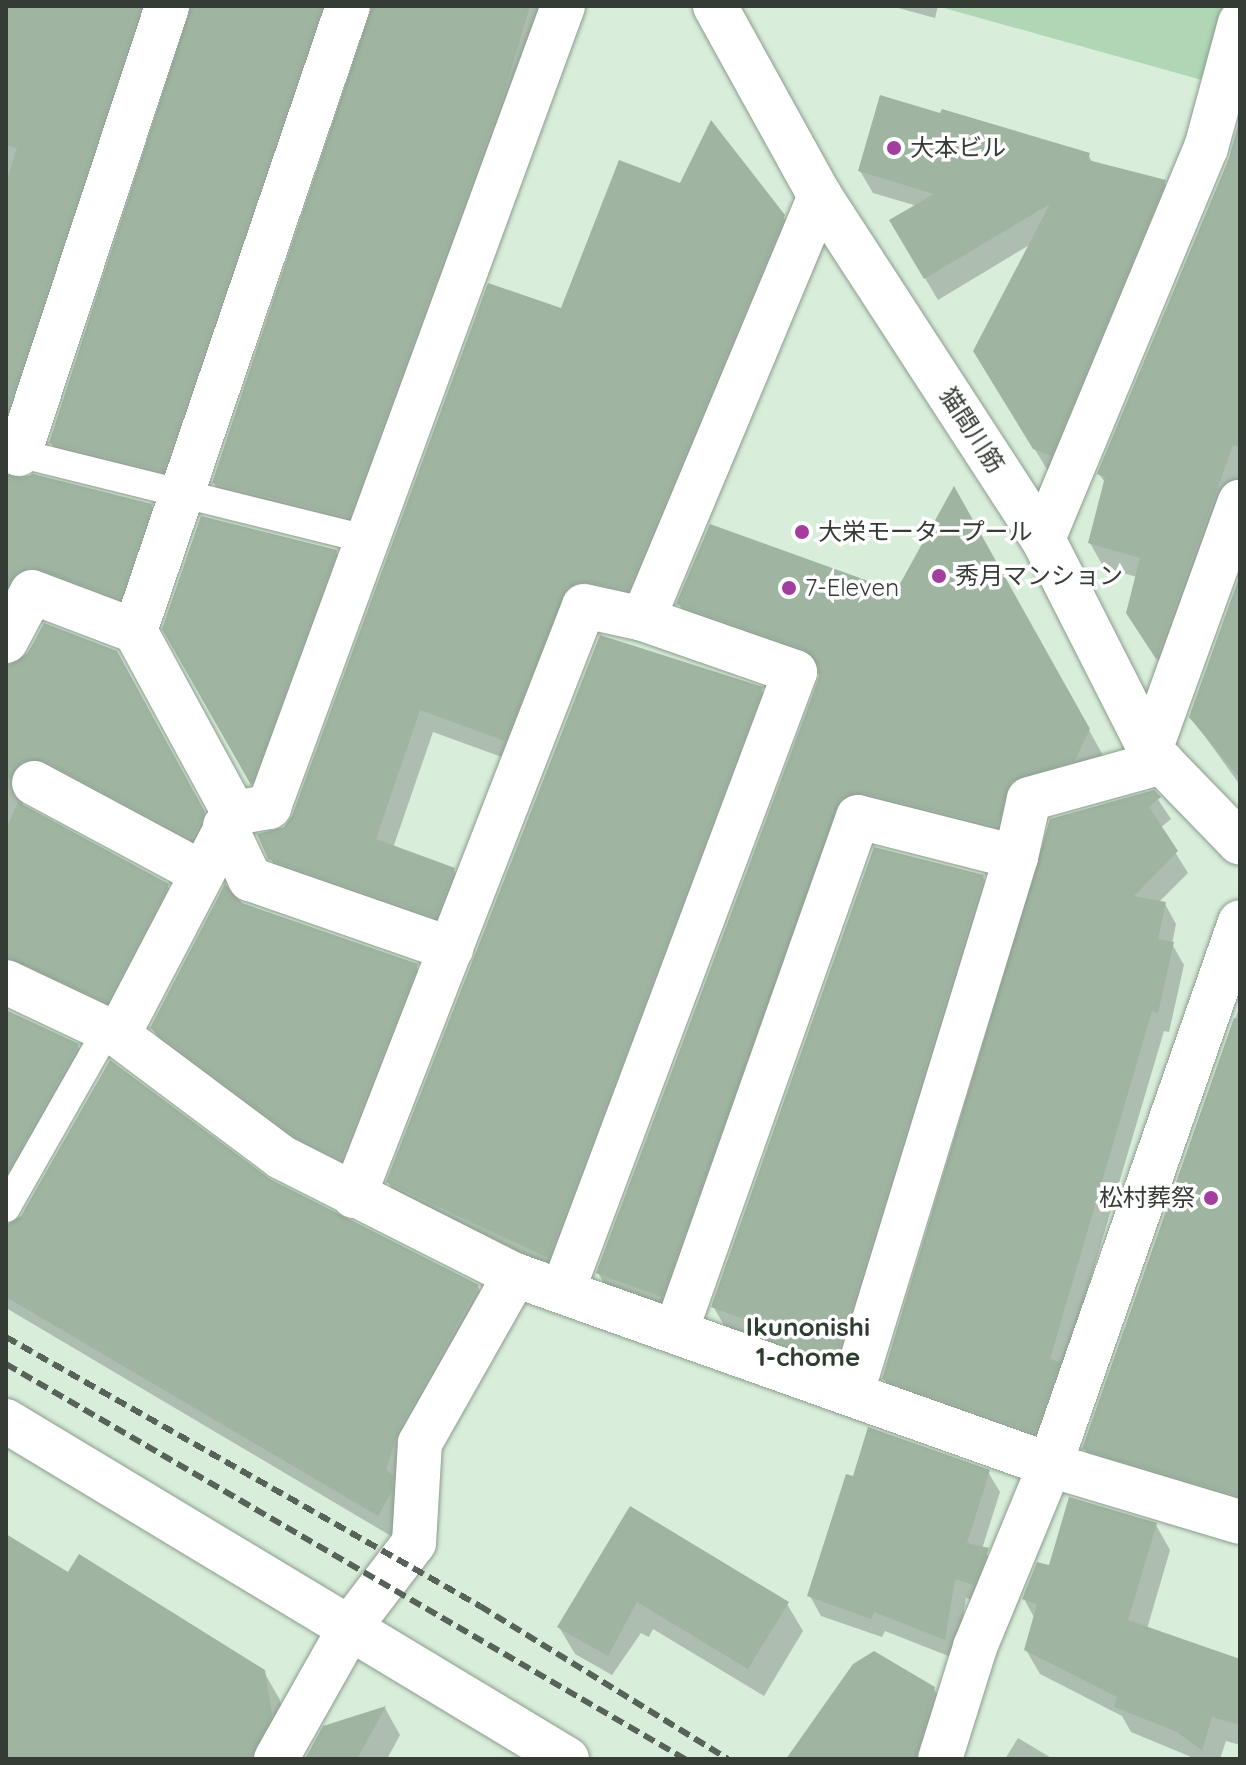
<!DOCTYPE html>
<meta charset="utf-8">
<style>
body{margin:0}
#map{position:relative;width:1246px;height:1765px;overflow:hidden;background:#d9eddb;font-family:Quicksand,"Noto Sans JP",sans-serif}
div>[style]{position:absolute}
[style*='--x']{left:calc(var(--x)*1px);top:calc(var(--y)*1px);width:calc(var(--w)*1px);rotate:calc(var(--a)*1deg)}
.green>*{inset:0;background:#b0d6b5}
.shadow>*{inset:0;background:#0003}
.building>*{inset:0;background:#a0b4a2}
.roads{filter:drop-shadow(0 0 2px #8a9d8c) drop-shadow(0 0 2px #8a9d8c)}
.service>*{height:28px;margin:-14px;padding:0 14px;transform-origin:14px;border-radius:14px;background:#fff}
.minor>*{height:44px;margin:-22px;padding:0 22px;transform-origin:22px;border-radius:22px;background:#fff}
.tertiary>*{height:44px;margin:-22px;padding:0 22px;transform-origin:22px;border-radius:22px;background:#fff}
.rail>*{height:6px;margin-top:-3px;transform-origin:0;background:repeating-linear-gradient(90deg,#576259 0 12px,transparent 0 18px)}
.dots>*{width:22px;height:22px;translate:-50% -50%;box-sizing:border-box;border:4px solid #fff;border-radius:50%}
span{translate:-50% -50%;white-space:nowrap;text-align:center;line-height:1.15;-webkit-text-stroke:7px #fff;paint-order:stroke}
.poi-label{font-size:24px;color:#343c35}
.left{translate:0 -50%;text-align:left}
.right{translate:-100% -50%;text-align:right}
.street-label{font-size:24px;color:#343c35}
.neighbourhood-label{font-size:26px;color:#2d3d2f;font-weight:700}
.frame{position:absolute;inset:0;border:8px solid #343c35;pointer-events:none}
</style>
<div id="map">
<div class="green">
<i style="clip-path:polygon(937px 6px,1234px 6px,1209px 82px)"></i>
</div>
<div class="shadow">
<i style="clip-path:polygon(6px 6px,176px 6px,6px 462px)"></i>
<i style="clip-path:polygon(192px 6px,353px 6px,175px 492px,63px 464px,51px 443px)"></i>
<i style="clip-path:polygon(372px 6px,548px 6px,361px 538px,226px 505px,214px 483px)"></i>
<i style="clip-path:polygon(891px 6px,938px 6px,935px 18px)"></i>
<i style="clip-path:polygon(1088px 155px,1093px 163px,1164px 182px,1177px 204px,1048px 471px,989px 374px,1031px 244px,938px 300px,891px 221px,917px 206px,873px 193px,860px 171px)"></i>
<i style="clip-path:polygon(1240px 155px,1240px 510px,1171px 681px,1143px 638px,1137px 577px,1104px 568px,1090px 543px,1106px 484px,1099px 474px)"></i>
<i style="clip-path:polygon(681px 186px,783px 216px,797px 240px,641px 612px,603px 604px,518px 763px,433px 732px,393px 848px,454px 870px,467px 893px,449px 939px,284px 882px,270px 858px,562px 310px)"></i>
<i style="clip-path:polygon(6px 476px,33px 476px,151px 505px,163px 527px,132px 619px,41px 588px,6px 635px)"></i>
<i style="clip-path:polygon(954px 490px,1104px 757px,1026px 807px,1012px 851px,880px 818px,676px 1322px,613px 1299px,598px 1273px,820px 674px,693px 630px,679px 604px,897px 594px)"></i>
<i style="clip-path:polygon(336px 551px,347px 572px,263px 802px,164px 628px)"></i>
<i style="clip-path:polygon(1240px 581px,1240px 785px,1191px 717px)"></i>
<i style="clip-path:polygon(45px 626px,129px 675px,216px 834px,204px 859px,23px 794px,23px 808px,167px 885px,180px 906px,119px 1022px,6px 985px,6px 665px,20px 664px)"></i>
<i style="clip-path:polygon(761px 689px,774px 711px,561px 1279px,401px 1204px,388px 1182px)"></i>
<i style="clip-path:polygon(1153px 792px,1171px 819px,1160px 828px,1188px 873px,1158px 903px,1165px 904px,1176px 924px,1172px 944px,1184px 965px,1169px 1032px,1164px 1031px,1063px 1372px,1046px 1452px,896px 1399px,884px 1379px)"></i>
<i style="clip-path:polygon(983px 877px,996px 899px,847px 1383px,726px 1329px,713px 1306px)"></i>
<i style="clip-path:polygon(241px 904px,416px 966px,427px 983px,351px 1176px,306px 1153px,163px 1046px,152px 1028px)"></i>
<i style="clip-path:polygon(1240px 1005px,1240px 1515px,1099px 1473px,1084px 1448px)"></i>
<i style="clip-path:polygon(6px 1012px,78px 1046px,90px 1067px,6px 1215px)"></i>
<i style="clip-path:polygon(268px 1181px,478px 1287px,490px 1308px,391px 1536px,6px 1308px,6px 1227px)"></i>
<i style="clip-path:polygon(988px 1472px,1000px 1492px,982px 1549px,999px 1570px,985px 1604px,966px 1598px,956px 1659px,885px 1631px,882px 1637px,821px 1616px,810px 1596px,855px 1478px)"></i>
<i style="clip-path:polygon(631px 1509px,787px 1604px,803px 1631px,764px 1696px,653px 1629px,649px 1637px,641px 1633px,612px 1675px,575px 1654px,559px 1627px)"></i>
<i style="clip-path:polygon(1156px 1525px,1170px 1550px,1147px 1629px,1240px 1661px,1240px 1745px,1226px 1741px,1220px 1759px,1196px 1759px,1131px 1732px,1122px 1716px,1040px 1674px,1026px 1650px,1035px 1619px,1024px 1599px,1050px 1567px)"></i>
<i style="clip-path:polygon(6px 1537px,69px 1575px,264px 1672px,280px 1700px,287px 1744px,280px 1759px,6px 1759px)"></i>
<i style="clip-path:polygon(934px 1689px,944px 1706px,928px 1759px,797px 1759px)"></i>
<i style="clip-path:polygon(385px 1708px,400px 1735px,387px 1759px,305px 1759px,325px 1727px)"></i>
<i style="clip-path:polygon(1018px 1738px,1053px 1759px,1005px 1759px)"></i>
</div>
<div class="building">
<i style="clip-path:polygon(6px 6px,141px 6px,6px 414px,6px 183px,17px 148px,6px 145px)"></i>
<i style="clip-path:polygon(191px 6px,322px 6px,163px 471px,49px 443px)"></i>
<i style="clip-path:polygon(372px 6px,530px 6px,504px 93px,349px 517px,212px 483px)"></i>
<i style="clip-path:polygon(880px 95px,940px 113px,942px 109px,1090px 153px,1088px 160px,1166px 180px,1051px 456px,1033px 449px,973px 351px,1050px 204px,924px 279px,889px 220px,934px 194px,858px 171px)"></i>
<i style="clip-path:polygon(1240px 118px,1240px 447px,1233px 445px,1156px 659px,1126px 613px,1140px 558px,1088px 543px,1105px 477px,1097px 474px,1229px 158px)"></i>
<i style="clip-path:polygon(711px 120px,785px 215px,628px 590px,589px 582px,567px 588px,505px 741px,420px 710px,376px 839px,455px 868px,436px 917px,268px 859px,257px 834px,284px 827px,292px 816px,488px 283px,561px 308px,619px 160px,680px 183px)"></i>
<i style="clip-path:polygon(6px 474px,23px 479px,33px 474px,152px 504px,120px 598px,30px 567px,17px 572px,6px 588px)"></i>
<i style="clip-path:polygon(954px 486px,1090px 729px,1075px 760px,1012px 781px,997px 826px,864px 793px,841px 799px,662px 1297px,596px 1273px,819px 680px,819px 667px,804px 649px,676px 604px,710px 524px,896px 591px)"></i>
<i style="clip-path:polygon(201px 516px,337px 550px,251px 785px,162px 629px)"></i>
<i style="clip-path:polygon(1240px 575px,1240px 779px,1189px 717px)"></i>
<i style="clip-path:polygon(44px 623px,117px 651px,205px 812px,192px 839px,45px 761px,22px 761px,10px 779px,6px 776px,6px 666px,28px 653px)"></i>
<i style="clip-path:polygon(600px 635px,763px 687px,548px 1258px,386px 1182px)"></i>
<i style="clip-path:polygon(1154px 790px,1161px 797px,1149px 807px,1178px 851px,1134px 896px,1166px 902px,1158px 939px,1174px 942px,1158px 1013px,1152px 1011px,1050px 1359px,1060px 1362px,1035px 1433px,882px 1379px,1050px 819px)"></i>
<i style="clip-path:polygon(18px 802px,169px 884px,107px 1002px,6px 957px,6px 829px)"></i>
<i style="clip-path:polygon(874px 847px,984px 875px,835px 1362px,763px 1336px,766px 1327px,711px 1307px)"></i>
<i style="clip-path:polygon(225px 884px,242px 903px,418px 964px,341px 1159px,294px 1136px,150px 1028px)"></i>
<i style="clip-path:polygon(6px 1010px,79px 1044px,6px 1174px)"></i>
<i style="clip-path:polygon(1234px 1018px,1240px 1019px,1240px 1496px,1082px 1449px)"></i>
<i style="clip-path:polygon(110px 1060px,270px 1179px,479px 1285px,398px 1431px,386px 1470px,393px 1475px,392px 1491px,378px 1516px,6px 1297px,6px 1225px,21px 1216px)"></i>
<i style="clip-path:polygon(868px 1427px,990px 1470px,967px 1543px,989px 1548px,974px 1585px,955px 1579px,945px 1640px,874px 1612px,871px 1619px,807px 1596px,846px 1474px,853px 1476px)"></i>
<i style="clip-path:polygon(1069px 1497px,1157px 1523px,1128px 1620px,1240px 1659px,1240px 1725px,1212px 1717px,1202px 1750px,1175px 1731px,1114px 1707px,1117px 1697px,1024px 1650px,1037px 1604px,1022px 1599px,1037px 1562px,1049px 1565px)"></i>
<i style="clip-path:polygon(630px 1506px,789px 1602px,748px 1669px,637px 1602px,608px 1656px,557px 1627px)"></i>
<i style="clip-path:polygon(6px 1534px,68px 1572px,79px 1554px,265px 1670px,272px 1715px,251px 1759px,6px 1759px)"></i>
<i style="clip-path:polygon(874px 1651px,935px 1687px,916px 1759px,786px 1759px,853px 1664px)"></i>
<i style="clip-path:polygon(386px 1706px,357px 1759px,305px 1759px,323px 1726px)"></i>
</div>
<div class="roads">
<div class="service">
<i style="--x:6;--y:450;--w:370;--a:13.9"></i>
<i style="--x:6;--y:1208;--w:205;--a:-60.4"></i>
</div>
<div class="minor">
<i style="--x:820;--y:196;--w:409;--a:57"></i>
<i style="--x:1043;--y:539;--w:237;--a:63.1"></i>
<i style="--x:1150;--y:750;--w:129;--a:45.9"></i>
<i style="--x:19;--y:454;--w:472;--a:-71.7"></i>
<i style="--x:1043;--y:539;--w:424;--a:-67.4"></i>
<i style="--x:1206;--y:148;--w:130;--a:-74.8"></i>
<i style="--x:6;--y:641;--w:55;--a:-62"></i>
<i style="--x:32;--y:592;--w:110;--a:20.7"></i>
<i style="--x:1150;--y:750;--w:264;--a:-70.1"></i>
<i style="--x:34;--y:783;--w:191;--a:28.2"></i>
<i style="--x:234;--y:813;--w:207;--a:-118.5"></i>
<i style="--x:135;--y:631;--w:660;--a:-71.18"></i>
<i style="--x:225;--y:826;--w:59;--a:64.7"></i>
<i style="--x:250;--y:879;--w:213;--a:19.2"></i>
<i style="--x:6;--y:982;--w:124;--a:25.3"></i>
<i style="--x:118;--y:1035;--w:204;--a:36.8"></i>
<i style="--x:281;--y:1157;--w:262;--a:26.8"></i>
<i style="--x:515;--y:1275;--w:568;--a:19.55"></i>
<i style="--x:1050;--y:1465;--w:198;--a:16.7"></i>
<i style="--x:118;--y:1035;--w:250;--a:-62.4"></i>
<i style="--x:234;--y:813;--w:36;--a:-10"></i>
<i style="--x:269;--y:807;--w:853;--a:-69.84"></i>
<i style="--x:354;--y:1196;--w:633;--a:-68.7"></i>
<i style="--x:584;--y:606;--w:60;--a:12.4"></i>
<i style="--x:563;--y:1290;--w:660;--a:-69.42"></i>
<i style="--x:795;--y:672;--w:161;--a:-160.8"></i>
<i style="--x:643;--y:619;--w:459;--a:-67.3"></i>
<i style="--x:676;--y:1331;--w:545;--a:-70.5"></i>
<i style="--x:858;--y:817;--w:163;--a:14.2"></i>
<i style="--x:852;--y:1392;--w:560;--a:-72.96"></i>
<i style="--x:1016;--y:857;--w:59;--a:-77.4"></i>
<i style="--x:1029;--y:799;--w:138;--a:-15.5"></i>
<i style="--x:352;--y:1624;--w:102;--a:-52.6"></i>
<i style="--x:414;--y:1543;--w:100;--a:-86.6"></i>
<i style="--x:420;--y:1443;--w:193;--a:-60.5"></i>
<i style="--x:940;--y:1759;--w:117;--a:-72.6"></i>
<i style="--x:975;--y:1647;--w:197;--a:-67.6"></i>
<i style="--x:1050;--y:1465;--w:575;--a:-70.71"></i>
</div>
<div class="tertiary">
<i style="--x:715;--y:6;--w:217;--a:61.1"></i>
<i style="--x:6;--y:1421;--w:655;--a:31.07"></i>
<i style="--x:276;--y:1759;--w:155;--a:-60.6"></i>
</div>
</div>
<div class="rail">
<i style="--x:6;--y:1337;--w:545;--a:29.58"></i>
<i style="--x:480;--y:1606;--w:291;--a:31.7"></i>
<i style="--x:6;--y:1364;--w:786;--a:30.19"></i>
</div>
<div class="dots">
<i style="left:894px;top:148px;background:#a33da0"></i>
<i style="left:802px;top:532px;background:#a33da0"></i>
<i style="left:939px;top:576px;background:#a33da0"></i>
<i style="left:789px;top:588px;background:#a33da0"></i>
<i style="left:1211px;top:1198px;background:#a33da0"></i>
</div>
<div class="poi-label">
<span class="left" style="left:910px;top:148px">大本ビル</span>
<span class="left" style="left:818px;top:532px">大栄モータープール</span>
<span class="left" style="left:955px;top:576px">秀月マンション</span>
<span class="left" style="left:805px;top:588px">7-Eleven</span>
<span class="right" style="left:1195px;top:1198px">松村葬祭</span>
</div>
<div class="street-label">
<span style="left:972px;top:430px;rotate:57deg">猫間川筋</span>
</div>
<div class="neighbourhood-label">
<span style="left:808px;top:1342px">Ikunonishi<br>1-chome</span>
</div>
<div class="frame"></div>
</div>
